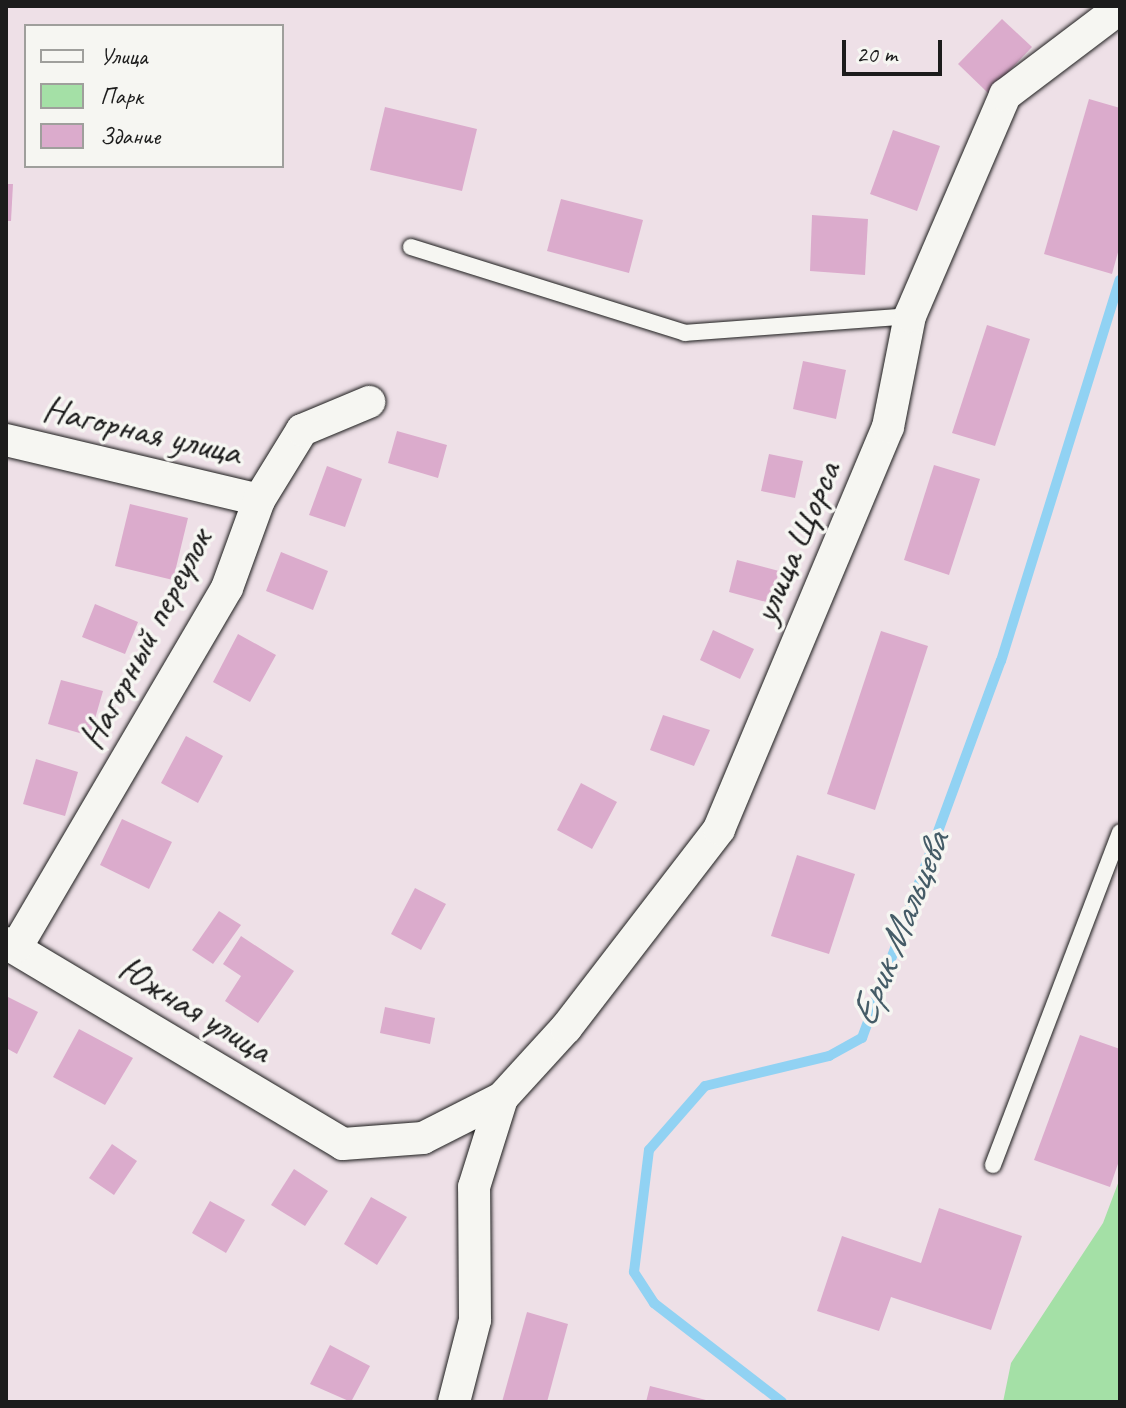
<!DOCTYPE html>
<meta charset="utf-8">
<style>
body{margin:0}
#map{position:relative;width:1126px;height:1408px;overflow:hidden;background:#eee0e7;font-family:Caveat,sans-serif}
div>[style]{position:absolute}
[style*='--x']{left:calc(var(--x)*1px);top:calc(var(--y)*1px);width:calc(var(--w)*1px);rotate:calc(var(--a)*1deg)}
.green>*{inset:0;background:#a4e0a6}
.stream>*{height:10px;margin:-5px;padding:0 5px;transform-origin:5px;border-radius:5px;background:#91d2f3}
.building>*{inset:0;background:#dbabcc}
.roads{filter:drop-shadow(0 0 2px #1c1c1c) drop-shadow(0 0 2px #1c1c1c)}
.service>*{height:16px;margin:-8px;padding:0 8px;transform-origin:8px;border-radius:8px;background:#f6f6f2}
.minor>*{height:32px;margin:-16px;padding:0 16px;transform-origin:16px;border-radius:16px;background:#f6f6f2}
span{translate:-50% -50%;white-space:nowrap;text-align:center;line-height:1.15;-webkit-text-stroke:7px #f6f6f2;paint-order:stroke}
.street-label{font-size:38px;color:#1c1c1c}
.water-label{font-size:40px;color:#455c67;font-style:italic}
.frame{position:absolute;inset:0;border:8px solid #1c1c1c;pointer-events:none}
.legend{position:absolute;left:24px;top:24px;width:260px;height:144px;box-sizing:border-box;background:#f6f6f2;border:2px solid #9f9f9c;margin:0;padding:10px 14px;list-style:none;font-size:24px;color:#1c1c1c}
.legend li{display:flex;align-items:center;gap:16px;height:40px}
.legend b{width:40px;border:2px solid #9f9f9c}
.scale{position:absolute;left:842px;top:40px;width:100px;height:36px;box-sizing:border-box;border:4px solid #1c1c1c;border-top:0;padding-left:10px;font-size:24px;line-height:28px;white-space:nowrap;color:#1c1c1c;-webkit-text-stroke:6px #f6f6f2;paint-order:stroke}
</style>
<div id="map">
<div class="green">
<i style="clip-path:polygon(1120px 1178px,1120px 1402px,1003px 1402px,1011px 1363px,1103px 1223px)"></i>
</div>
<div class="stream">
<i style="--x:782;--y:1402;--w:162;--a:-142.3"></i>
<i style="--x:654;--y:1303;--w:37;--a:-123"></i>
<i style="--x:634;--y:1272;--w:123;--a:-83"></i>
<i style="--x:649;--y:1150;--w:85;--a:-48.8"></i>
<i style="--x:705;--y:1086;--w:128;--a:-13.6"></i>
<i style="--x:829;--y:1056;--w:38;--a:-29"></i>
<i style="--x:862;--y:1038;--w:402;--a:-69.8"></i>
<i style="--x:1001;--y:661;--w:399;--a:-72.7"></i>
</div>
<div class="building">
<i style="clip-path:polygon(1002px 19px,1032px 47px,988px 93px,958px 64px)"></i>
<i style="clip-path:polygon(1089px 99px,1120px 108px,1120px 245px,1112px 274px,1044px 254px)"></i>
<i style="clip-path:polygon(385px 107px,477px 129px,462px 191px,370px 170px)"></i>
<i style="clip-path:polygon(893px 130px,940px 146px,917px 211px,870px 194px)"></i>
<i style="clip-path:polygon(6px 184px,13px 184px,11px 221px,6px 221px)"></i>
<i style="clip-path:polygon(561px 199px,643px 220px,629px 273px,547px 251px)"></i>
<i style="clip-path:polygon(812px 215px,868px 219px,865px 275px,810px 271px)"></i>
<i style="clip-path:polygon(987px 325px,1030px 339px,995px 446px,952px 433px)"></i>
<i style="clip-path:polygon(803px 361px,846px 370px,836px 419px,793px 409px)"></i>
<i style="clip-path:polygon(397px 431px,447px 445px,438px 478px,388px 463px)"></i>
<i style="clip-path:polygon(769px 454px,803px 461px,795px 498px,761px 491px)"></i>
<i style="clip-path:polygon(934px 465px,980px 479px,949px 575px,904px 560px)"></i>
<i style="clip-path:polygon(327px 466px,362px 479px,345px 527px,309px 515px)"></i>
<i style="clip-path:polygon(130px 504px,188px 518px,173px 580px,115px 566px)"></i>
<i style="clip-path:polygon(281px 552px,328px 571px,313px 610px,266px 591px)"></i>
<i style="clip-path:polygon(737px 560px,779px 571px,770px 603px,729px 592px)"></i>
<i style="clip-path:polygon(95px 604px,138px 622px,125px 654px,82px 637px)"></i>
<i style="clip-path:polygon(713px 630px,754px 649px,740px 679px,700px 660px)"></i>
<i style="clip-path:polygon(881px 631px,928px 646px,875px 810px,827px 794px)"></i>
<i style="clip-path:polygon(238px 634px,276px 655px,250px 702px,213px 682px)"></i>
<i style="clip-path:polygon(61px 680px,103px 691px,90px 736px,48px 724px)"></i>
<i style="clip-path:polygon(663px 715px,710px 730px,694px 766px,650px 750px)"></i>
<i style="clip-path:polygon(186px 736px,223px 756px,198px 803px,161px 783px)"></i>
<i style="clip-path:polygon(36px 759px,78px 772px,65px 816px,23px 804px)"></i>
<i style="clip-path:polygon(581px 783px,617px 802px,592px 849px,557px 830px)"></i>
<i style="clip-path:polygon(122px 819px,172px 842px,149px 889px,100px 865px)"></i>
<i style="clip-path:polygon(797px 855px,855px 874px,829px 954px,771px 936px)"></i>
<i style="clip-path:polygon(415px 888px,446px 904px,421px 950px,391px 934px)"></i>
<i style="clip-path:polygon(219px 911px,241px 925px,213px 964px,192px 950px)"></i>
<i style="clip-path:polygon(241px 936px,294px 971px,258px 1023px,225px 1001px,241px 976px,223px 964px)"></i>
<i style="clip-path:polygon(6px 996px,38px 1012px,17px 1054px,6px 1048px)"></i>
<i style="clip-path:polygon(385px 1007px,435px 1018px,430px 1044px,380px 1033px)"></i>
<i style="clip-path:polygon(79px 1029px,133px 1058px,105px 1105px,53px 1077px)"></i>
<i style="clip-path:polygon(1080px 1035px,1120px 1049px,1120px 1158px,1110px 1187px,1034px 1160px)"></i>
<i style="clip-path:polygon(112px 1144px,137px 1161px,114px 1195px,89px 1178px)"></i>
<i style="clip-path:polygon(294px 1169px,328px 1191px,305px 1226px,271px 1205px)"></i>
<i style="clip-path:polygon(371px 1197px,407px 1217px,377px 1265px,344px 1244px)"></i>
<i style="clip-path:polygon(210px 1201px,245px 1220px,226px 1253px,192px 1233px)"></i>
<i style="clip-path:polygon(939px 1208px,1022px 1236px,991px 1330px,891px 1297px,879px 1331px,817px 1311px,842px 1236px,921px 1263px)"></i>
<i style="clip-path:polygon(527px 1312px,568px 1324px,547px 1402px,502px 1402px)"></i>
<i style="clip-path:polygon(330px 1345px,370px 1366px,351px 1402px,310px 1384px)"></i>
<i style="clip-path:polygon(650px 1386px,710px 1401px,710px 1402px,646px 1402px)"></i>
</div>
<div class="roads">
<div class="service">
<i style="--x:411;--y:247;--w:287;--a:17.4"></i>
<i style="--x:685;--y:333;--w:226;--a:-4.3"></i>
<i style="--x:993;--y:1165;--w:356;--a:-69.1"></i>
</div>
<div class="minor">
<i style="--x:6;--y:440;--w:260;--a:13.3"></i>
<i style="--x:6;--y:943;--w:392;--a:30.8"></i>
<i style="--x:343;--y:1144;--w:80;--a:-4.3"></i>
<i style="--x:423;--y:1138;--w:89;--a:-26.9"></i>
<i style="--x:502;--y:1098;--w:95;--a:-47.6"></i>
<i style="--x:566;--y:1028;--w:251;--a:-52.4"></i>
<i style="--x:719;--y:829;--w:436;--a:-67.2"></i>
<i style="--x:888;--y:427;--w:113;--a:-78.8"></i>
<i style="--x:910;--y:316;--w:241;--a:-66.7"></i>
<i style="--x:1005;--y:95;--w:144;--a:-37.1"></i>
<i style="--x:17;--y:946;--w:415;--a:-59.6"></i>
<i style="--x:227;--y:588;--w:94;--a:-70"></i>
<i style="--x:259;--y:500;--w:82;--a:-58.4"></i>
<i style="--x:302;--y:430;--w:73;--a:-22.7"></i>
<i style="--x:454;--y:1402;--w:85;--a:-75.6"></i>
<i style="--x:475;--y:1320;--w:133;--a:-90.4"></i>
<i style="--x:474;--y:1187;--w:93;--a:-72.5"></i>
</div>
</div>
<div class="street-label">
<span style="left:142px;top:430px;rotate:13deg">Нагорная улица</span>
<span style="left:796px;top:542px;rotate:-67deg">улица Щорса</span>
<span style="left:145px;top:639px;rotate:-62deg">Нагорный переулок</span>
<span style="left:195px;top:1009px;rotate:31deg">Южная улица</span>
</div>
<div class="water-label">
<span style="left:899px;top:929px;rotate:-68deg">Ерик Мальцева</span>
</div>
<div class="frame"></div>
<ul class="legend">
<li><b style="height:10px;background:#f6f6f2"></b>Улица</li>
<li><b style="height:22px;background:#a4e0a6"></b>Парк</li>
<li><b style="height:22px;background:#dbabcc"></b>Здание</li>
</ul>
<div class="scale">20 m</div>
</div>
